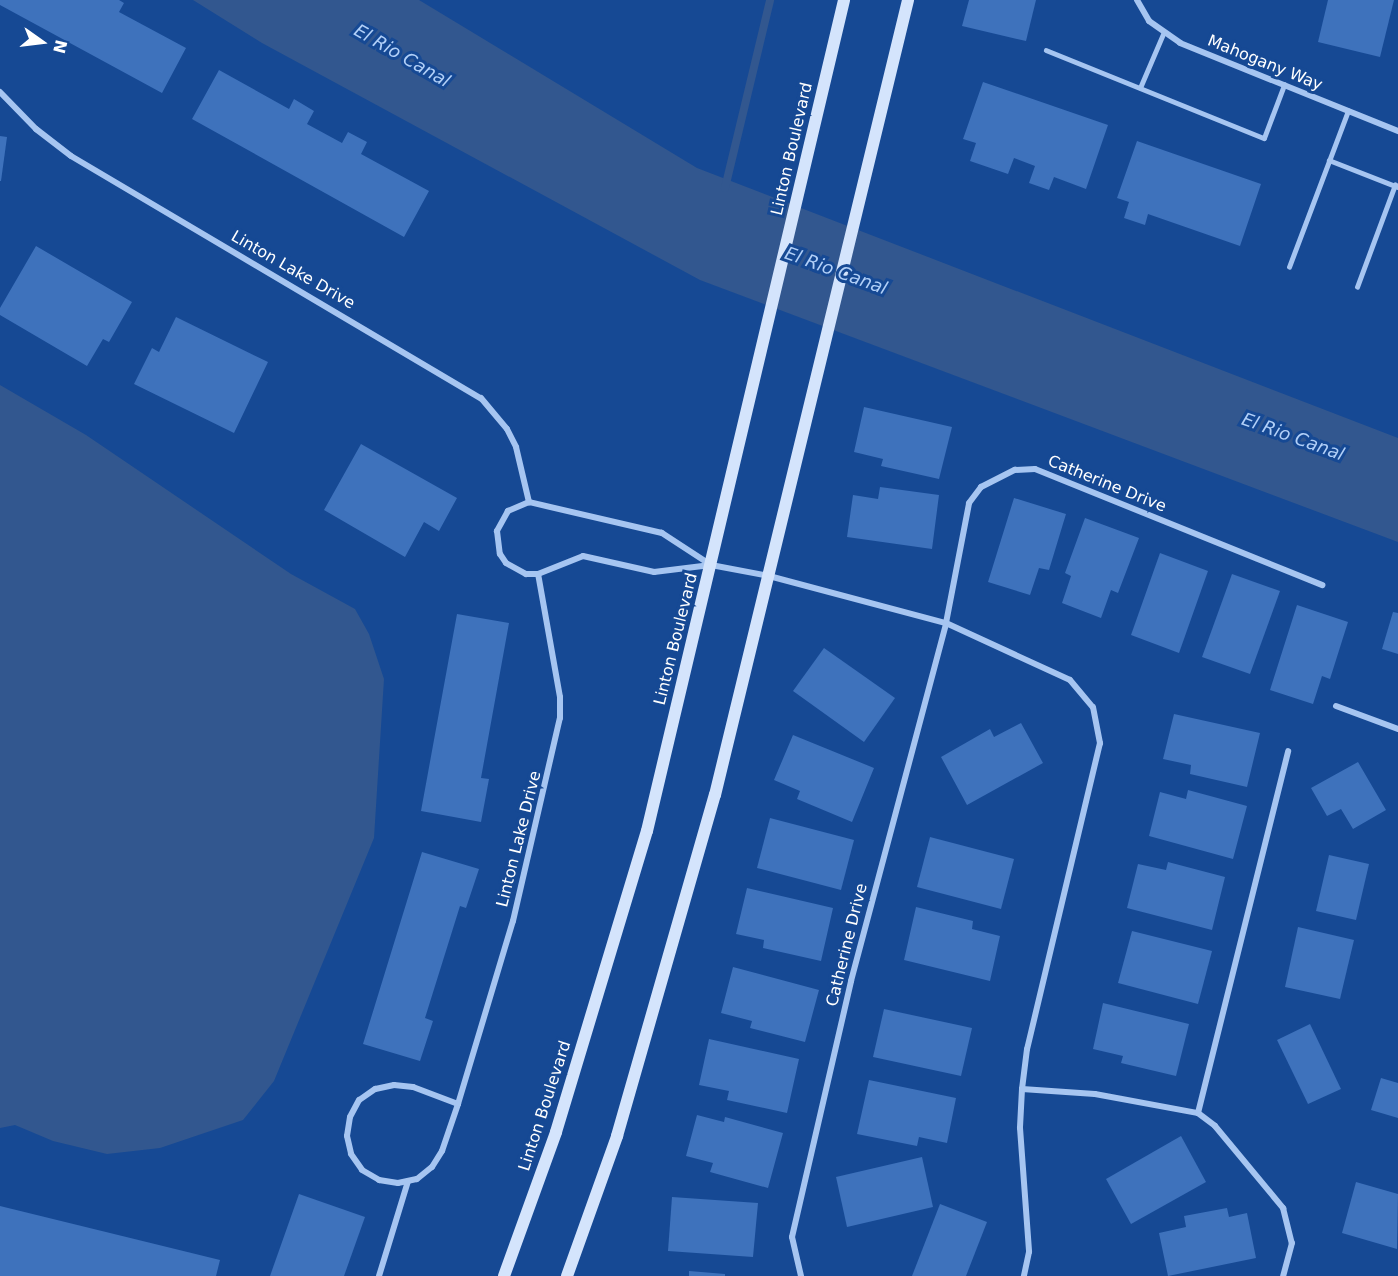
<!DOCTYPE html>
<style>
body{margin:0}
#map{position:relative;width:1398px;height:1276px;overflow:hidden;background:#164994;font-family:"DejaVu Sans",sans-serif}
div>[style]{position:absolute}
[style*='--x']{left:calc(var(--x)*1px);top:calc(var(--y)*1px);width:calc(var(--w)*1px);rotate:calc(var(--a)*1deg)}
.water>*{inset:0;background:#32578f}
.stream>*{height:8px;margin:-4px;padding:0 4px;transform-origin:4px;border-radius:4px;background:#32578f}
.building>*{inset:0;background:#3e72bc}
.lane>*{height:4.5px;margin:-2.25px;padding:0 2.25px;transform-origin:2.25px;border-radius:2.25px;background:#a6c5f1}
.street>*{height:6px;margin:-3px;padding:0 3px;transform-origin:3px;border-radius:3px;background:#a6c5f1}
.secondary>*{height:12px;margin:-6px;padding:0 6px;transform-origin:6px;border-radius:6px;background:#d4e4fc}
span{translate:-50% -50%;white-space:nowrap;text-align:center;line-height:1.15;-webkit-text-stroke:6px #164994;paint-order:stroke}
.street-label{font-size:16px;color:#fff}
.water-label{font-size:18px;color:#b2d0f8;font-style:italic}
.north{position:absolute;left:12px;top:12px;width:60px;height:60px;-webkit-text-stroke:4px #164994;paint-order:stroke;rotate:104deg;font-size:16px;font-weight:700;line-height:24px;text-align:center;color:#fff}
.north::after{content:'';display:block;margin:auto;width:21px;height:27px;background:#fff;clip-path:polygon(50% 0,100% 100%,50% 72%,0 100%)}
</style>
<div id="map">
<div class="water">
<i style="clip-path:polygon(193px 0,419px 0,697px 168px,1398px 438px,1398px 542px,700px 280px,262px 43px)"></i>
<i style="clip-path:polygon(0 385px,86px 435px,291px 574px,355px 609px,369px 634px,384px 679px,374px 838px,274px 1081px,243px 1120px,160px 1148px,107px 1154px,53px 1141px,15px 1125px,0 1128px)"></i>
</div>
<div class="stream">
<i style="--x:725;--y:188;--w:193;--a:-76.5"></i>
</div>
<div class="building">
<i style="clip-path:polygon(0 0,119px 0,124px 3px,119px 12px,186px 48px,162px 93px,0 5px)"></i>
<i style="clip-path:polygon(969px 0,1036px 0,1026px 41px,962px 26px)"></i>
<i style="clip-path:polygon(1328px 0,1394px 0,1380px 57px,1318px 42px)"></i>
<i style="clip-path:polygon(219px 70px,289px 109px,294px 99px,314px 111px,307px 124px,342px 143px,348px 132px,367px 142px,361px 154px,429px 191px,404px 237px,192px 119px)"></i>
<i style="clip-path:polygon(983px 82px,1108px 125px,1086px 189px,1054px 177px,1049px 190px,1029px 183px,1035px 166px,1014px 158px,1008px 174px,970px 161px,976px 143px,963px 139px)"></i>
<i style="clip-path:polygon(0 136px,7px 137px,1px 181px,0 181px)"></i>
<i style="clip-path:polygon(1137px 141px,1261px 184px,1240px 246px,1148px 214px,1145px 225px,1124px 218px,1129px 202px,1117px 198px)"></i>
<i style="clip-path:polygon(36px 246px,132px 302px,109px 342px,103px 339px,87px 366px,0 315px,0 308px)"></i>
<i style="clip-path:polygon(176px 317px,268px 362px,234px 433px,134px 384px,152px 348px,159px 352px)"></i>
<i style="clip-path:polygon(864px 407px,952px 427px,939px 479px,881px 466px,883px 459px,854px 452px)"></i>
<i style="clip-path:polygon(361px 444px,457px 498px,439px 531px,424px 522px,405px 557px,324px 510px)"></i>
<i style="clip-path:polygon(880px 487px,939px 495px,932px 549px,847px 537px,853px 495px,878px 499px)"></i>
<i style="clip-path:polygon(1014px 498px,1066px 514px,1049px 570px,1039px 568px,1030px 595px,988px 582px)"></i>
<i style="clip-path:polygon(1085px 518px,1139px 538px,1118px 593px,1111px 590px,1101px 618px,1062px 603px,1071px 576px,1065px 573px)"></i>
<i style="clip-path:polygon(1160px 553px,1208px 571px,1179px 653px,1131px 635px)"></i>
<i style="clip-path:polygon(1232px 574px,1280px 591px,1250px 674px,1202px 657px)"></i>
<i style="clip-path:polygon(1297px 605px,1348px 622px,1330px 679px,1322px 676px,1313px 704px,1270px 690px)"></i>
<i style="clip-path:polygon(1393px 612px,1398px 613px,1398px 654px,1382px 649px)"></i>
<i style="clip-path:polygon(457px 614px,509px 623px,481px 778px,489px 779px,481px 822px,421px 811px)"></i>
<i style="clip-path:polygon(824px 648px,895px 698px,864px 742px,793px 691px)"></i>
<i style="clip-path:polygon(1174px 714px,1260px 733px,1247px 787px,1190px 774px,1191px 765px,1163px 759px)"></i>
<i style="clip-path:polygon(1021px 723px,1043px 763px,967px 805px,941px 757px,990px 729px,994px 737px)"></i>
<i style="clip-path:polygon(793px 735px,874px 768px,852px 822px,797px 799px,800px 791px,774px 780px)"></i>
<i style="clip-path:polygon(1358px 762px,1386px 810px,1353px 829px,1341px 809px,1327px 816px,1311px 788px)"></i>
<i style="clip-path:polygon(1188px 790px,1247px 806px,1233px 859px,1149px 836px,1160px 792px,1186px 799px)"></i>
<i style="clip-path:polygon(770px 818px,854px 840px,841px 890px,757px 868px)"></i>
<i style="clip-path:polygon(930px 837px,1014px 859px,1001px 909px,917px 887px)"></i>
<i style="clip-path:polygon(422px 852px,479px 869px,466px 908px,460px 906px,425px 1018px,433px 1021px,420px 1061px,363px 1044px)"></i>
<i style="clip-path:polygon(1329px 855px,1369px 864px,1356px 920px,1316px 911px)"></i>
<i style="clip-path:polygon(1168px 862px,1225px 877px,1212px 930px,1127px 908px,1138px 864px,1166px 870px)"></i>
<i style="clip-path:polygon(747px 888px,833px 908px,821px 961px,763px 948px,764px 940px,736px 934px)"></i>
<i style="clip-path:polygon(916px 907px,973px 921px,972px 929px,1000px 936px,990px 981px,904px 960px)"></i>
<i style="clip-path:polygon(1298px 927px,1354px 940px,1340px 999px,1285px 987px)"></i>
<i style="clip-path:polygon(1132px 931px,1212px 951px,1198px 1004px,1118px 983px)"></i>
<i style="clip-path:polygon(733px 967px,819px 990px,805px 1042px,750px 1028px,752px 1021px,721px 1013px)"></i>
<i style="clip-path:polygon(1103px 1003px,1189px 1024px,1176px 1076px,1121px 1063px,1123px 1056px,1093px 1049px)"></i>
<i style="clip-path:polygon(884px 1009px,972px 1028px,961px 1076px,873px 1057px)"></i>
<i style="clip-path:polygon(1310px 1024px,1341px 1089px,1308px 1104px,1277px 1040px)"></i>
<i style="clip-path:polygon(709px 1039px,799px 1059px,787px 1113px,727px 1100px,729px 1091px,699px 1085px)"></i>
<i style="clip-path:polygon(1381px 1078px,1398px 1083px,1398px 1118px,1371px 1110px)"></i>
<i style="clip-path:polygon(869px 1080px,956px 1098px,947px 1143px,919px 1137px,917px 1146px,857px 1134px)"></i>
<i style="clip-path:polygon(697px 1115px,724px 1122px,725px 1117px,783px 1133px,768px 1188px,710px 1172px,713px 1163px,686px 1156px)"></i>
<i style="clip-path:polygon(1181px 1136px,1206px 1182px,1131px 1224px,1106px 1179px)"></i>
<i style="clip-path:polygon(922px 1157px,933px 1207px,847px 1227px,836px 1177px)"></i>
<i style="clip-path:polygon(1356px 1182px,1398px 1194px,1397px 1249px,1342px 1233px)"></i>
<i style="clip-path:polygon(299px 1194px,365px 1217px,344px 1276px,270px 1276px)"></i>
<i style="clip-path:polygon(672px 1197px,758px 1203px,753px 1257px,668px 1251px)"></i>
<i style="clip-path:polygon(940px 1204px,987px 1222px,966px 1276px,912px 1276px)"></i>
<i style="clip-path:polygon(0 1206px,220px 1260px,216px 1276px,0 1276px)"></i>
<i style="clip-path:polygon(1227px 1208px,1229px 1217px,1247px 1213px,1256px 1258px,1168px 1276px,1159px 1233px,1186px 1227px,1184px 1216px)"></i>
<i style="clip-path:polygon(689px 1271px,725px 1274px,725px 1276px,689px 1276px)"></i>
</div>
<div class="lane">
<i style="--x:1046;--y:50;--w:235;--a:22"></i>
<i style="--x:1264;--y:138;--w:57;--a:-69.3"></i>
<i style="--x:1140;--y:88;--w:59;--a:-66.9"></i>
<i style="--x:1329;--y:160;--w:74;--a:21.4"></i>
<i style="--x:1289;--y:267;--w:167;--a:-69.3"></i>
<i style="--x:1357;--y:287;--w:109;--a:-69.6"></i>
</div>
<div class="street">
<i style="--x:1137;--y:0;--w:24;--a:60"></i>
<i style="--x:1149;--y:21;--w:38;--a:35"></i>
<i style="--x:1180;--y:43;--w:235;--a:22"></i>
<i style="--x:0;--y:92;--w:52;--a:45.8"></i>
<i style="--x:36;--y:129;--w:44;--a:37.6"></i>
<i style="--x:71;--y:156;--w:476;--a:30.6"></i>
<i style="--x:481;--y:398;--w:40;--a:50"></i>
<i style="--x:507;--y:429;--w:20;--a:63"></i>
<i style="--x:516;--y:447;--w:57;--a:76.7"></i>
<i style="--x:711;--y:565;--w:59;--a:-146.9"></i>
<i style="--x:662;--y:533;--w:137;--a:-166.9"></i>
<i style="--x:529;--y:502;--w:23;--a:157"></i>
<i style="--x:508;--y:511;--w:23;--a:119"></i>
<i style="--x:497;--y:531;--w:23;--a:83"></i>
<i style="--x:500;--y:554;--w:11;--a:56"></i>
<i style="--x:506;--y:563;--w:23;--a:29"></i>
<i style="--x:526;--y:574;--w:12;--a:0"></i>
<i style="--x:538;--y:574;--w:48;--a:-21.8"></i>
<i style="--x:583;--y:556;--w:73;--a:12.7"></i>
<i style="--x:654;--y:572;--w:57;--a:-7"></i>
<i style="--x:711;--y:565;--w:59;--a:10.7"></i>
<i style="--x:769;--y:576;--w:183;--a:14.9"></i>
<i style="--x:946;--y:623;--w:136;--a:24.7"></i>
<i style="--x:1070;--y:680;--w:35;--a:50"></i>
<i style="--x:1093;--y:707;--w:37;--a:79"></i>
<i style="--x:1100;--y:743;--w:315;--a:103.4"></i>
<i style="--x:1027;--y:1049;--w:40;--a:97.1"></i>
<i style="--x:1022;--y:1089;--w:39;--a:93"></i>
<i style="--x:1020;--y:1128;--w:124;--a:85.8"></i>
<i style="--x:1029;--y:1252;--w:25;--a:102"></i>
<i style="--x:1336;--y:706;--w:66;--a:20.4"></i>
<i style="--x:1022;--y:1089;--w:73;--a:3.9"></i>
<i style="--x:1095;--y:1094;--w:105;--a:10.5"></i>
<i style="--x:1198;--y:1113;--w:21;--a:37"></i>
<i style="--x:1215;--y:1126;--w:107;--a:50.3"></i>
<i style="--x:1283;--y:1208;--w:36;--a:76"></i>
<i style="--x:1292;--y:1243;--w:34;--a:105"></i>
<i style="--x:458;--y:1104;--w:48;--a:-159.3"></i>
<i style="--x:413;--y:1087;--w:19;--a:-174"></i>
<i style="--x:394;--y:1085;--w:19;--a:168"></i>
<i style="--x:375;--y:1089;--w:19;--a:145"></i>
<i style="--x:359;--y:1100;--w:19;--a:118"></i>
<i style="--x:350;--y:1117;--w:19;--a:99"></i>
<i style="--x:347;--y:1136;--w:18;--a:77"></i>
<i style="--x:351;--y:1154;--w:19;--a:55"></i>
<i style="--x:362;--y:1170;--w:20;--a:30"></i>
<i style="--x:379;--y:1180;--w:19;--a:9"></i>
<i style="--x:398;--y:1183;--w:19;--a:-12"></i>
<i style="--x:417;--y:1179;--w:19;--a:-39"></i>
<i style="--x:432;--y:1167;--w:19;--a:-58"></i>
<i style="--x:442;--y:1151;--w:50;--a:-71.2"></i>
<i style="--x:458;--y:1104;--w:191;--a:-73.3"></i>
<i style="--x:513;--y:921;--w:208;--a:-77"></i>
<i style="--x:560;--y:718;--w:21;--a:-90"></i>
<i style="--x:560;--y:697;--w:125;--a:-100.1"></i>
<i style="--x:1198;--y:1113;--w:373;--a:-76"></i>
<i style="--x:379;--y:1276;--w:99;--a:-73"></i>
<i style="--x:801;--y:1276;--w:40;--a:-103"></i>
<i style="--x:792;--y:1237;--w:263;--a:-77"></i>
<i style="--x:851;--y:981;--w:370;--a:-75.1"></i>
<i style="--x:946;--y:623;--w:122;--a:-79.1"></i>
<i style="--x:969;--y:503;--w:20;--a:-53"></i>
<i style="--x:981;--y:487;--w:38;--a:-27"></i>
<i style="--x:1015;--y:470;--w:20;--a:-3"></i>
<i style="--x:1035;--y:469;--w:310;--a:22"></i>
</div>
<div class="secondary">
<i style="--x:504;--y:1276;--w:153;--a:-70.1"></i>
<i style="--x:556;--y:1132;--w:314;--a:-73.2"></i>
<i style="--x:647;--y:831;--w:854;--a:-76.66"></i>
<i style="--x:567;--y:1276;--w:149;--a:-70.3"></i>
<i style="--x:617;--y:1136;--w:355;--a:-74"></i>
<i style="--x:715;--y:795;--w:818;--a:-76.35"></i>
</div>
<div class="street-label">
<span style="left:1265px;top:63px;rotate:22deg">Mahogany Way</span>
<span style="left:792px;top:149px;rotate:-77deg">Linton Boulevard</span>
<span style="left:293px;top:270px;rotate:30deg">Linton Lake Drive</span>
<span style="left:1107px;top:484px;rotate:22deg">Catherine Drive</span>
<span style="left:676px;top:639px;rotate:-76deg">Linton Boulevard</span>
<span style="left:519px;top:839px;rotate:-76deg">Linton Lake Drive</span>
<span style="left:847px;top:945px;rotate:-76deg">Catherine Drive</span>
<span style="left:545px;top:1106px;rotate:-72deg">Linton Boulevard</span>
</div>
<div class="water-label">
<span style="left:402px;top:56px;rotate:30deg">El Rio Canal</span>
<span style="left:836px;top:271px;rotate:20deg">El Rio Canal</span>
<span style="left:1293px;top:437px;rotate:20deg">El Rio Canal</span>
</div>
<div class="north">N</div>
</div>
